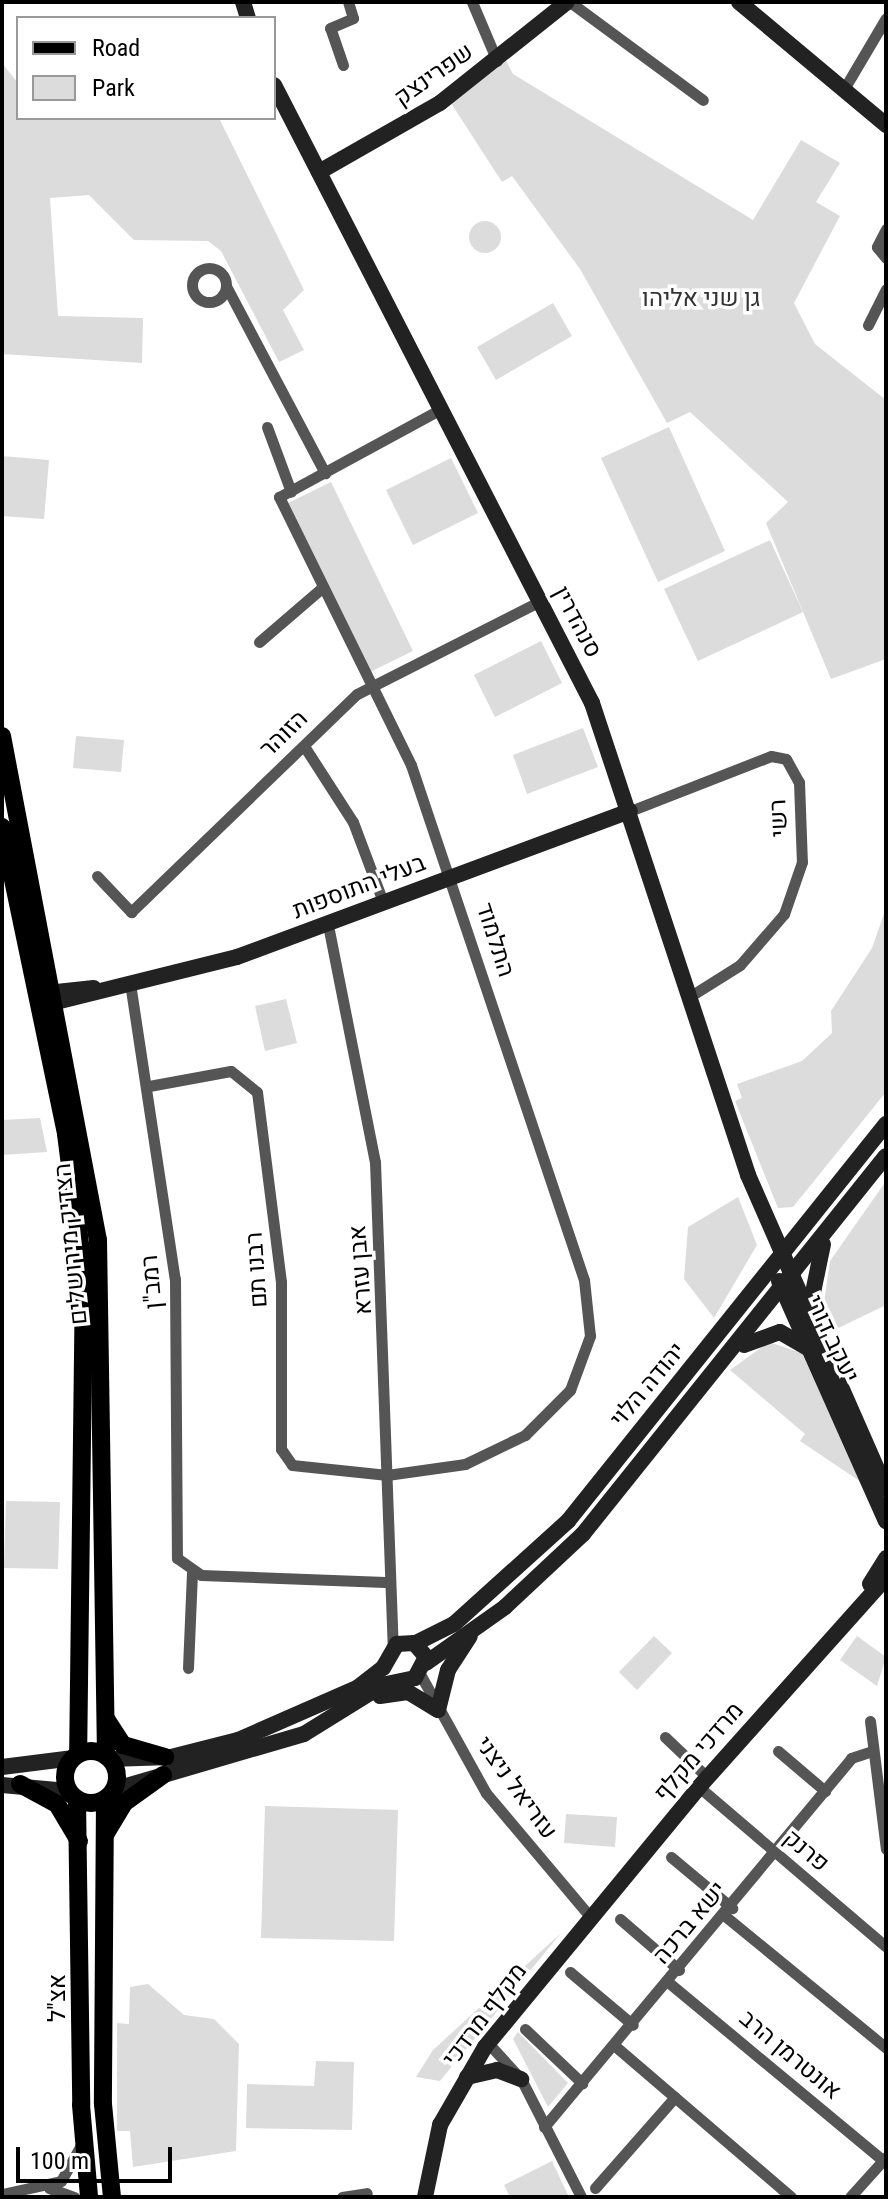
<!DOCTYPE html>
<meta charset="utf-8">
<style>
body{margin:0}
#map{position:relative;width:888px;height:2199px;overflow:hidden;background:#fff;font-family:"Roboto Condensed",Heebo,sans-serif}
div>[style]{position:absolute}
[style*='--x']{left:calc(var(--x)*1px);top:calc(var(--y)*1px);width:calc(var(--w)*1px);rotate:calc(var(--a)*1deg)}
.green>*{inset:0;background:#dcdcdc}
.round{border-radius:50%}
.street>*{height:11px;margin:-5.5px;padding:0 5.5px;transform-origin:5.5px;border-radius:5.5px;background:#555}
.street>.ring{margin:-5.5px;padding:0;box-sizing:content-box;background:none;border:11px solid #555;border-radius:50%}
.secondary>*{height:16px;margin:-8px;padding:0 8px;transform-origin:8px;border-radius:8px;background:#222}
.primary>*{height:18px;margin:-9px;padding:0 9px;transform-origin:9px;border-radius:9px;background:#000}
.primary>.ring{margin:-9px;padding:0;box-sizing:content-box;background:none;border:18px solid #000;border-radius:50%}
span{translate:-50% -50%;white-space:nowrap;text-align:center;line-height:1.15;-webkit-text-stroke:7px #fff;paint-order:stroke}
.street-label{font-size:24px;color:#000}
.park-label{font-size:24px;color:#333}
.frame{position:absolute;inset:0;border:4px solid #000;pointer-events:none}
.legend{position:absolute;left:16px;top:16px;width:260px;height:104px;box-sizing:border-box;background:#fff;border:2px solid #999;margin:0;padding:10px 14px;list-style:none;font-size:24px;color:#000}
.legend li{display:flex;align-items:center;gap:16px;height:40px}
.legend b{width:40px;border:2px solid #999}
.scale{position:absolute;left:16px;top:2147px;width:156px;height:36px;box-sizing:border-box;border:4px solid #000;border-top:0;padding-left:10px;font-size:24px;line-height:28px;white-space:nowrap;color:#000;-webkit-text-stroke:6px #fff;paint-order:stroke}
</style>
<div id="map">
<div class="green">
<i style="clip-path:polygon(504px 57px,513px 74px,753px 220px,801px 140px,840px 163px,816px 202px,840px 216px,794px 303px,815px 344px,886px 400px,886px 659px,831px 679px,766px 523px,788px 502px,690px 412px,667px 423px,580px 269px,512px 176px,502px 182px,449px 100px)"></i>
<i style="clip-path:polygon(2px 63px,18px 83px,18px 118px,219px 118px,304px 290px,283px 310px,304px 350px,279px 362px,221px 251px,208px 241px,134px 240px,89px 195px,50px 198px,58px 316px,143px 318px,142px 363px,2px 354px)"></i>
<i class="round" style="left:469px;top:221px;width:32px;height:32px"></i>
<i style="clip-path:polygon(553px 303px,572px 336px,496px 380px,477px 347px)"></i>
<i style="clip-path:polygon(669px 427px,725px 551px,658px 582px,601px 458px)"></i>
<i style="clip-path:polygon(2px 456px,49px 460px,44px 519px,2px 516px)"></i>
<i style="clip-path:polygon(451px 458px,478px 513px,413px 545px,386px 490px)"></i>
<i style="clip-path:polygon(331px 482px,413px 651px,370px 672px,288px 503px)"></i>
<i style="clip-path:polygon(770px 540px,803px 612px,698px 661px,664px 589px)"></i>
<i style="clip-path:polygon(541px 641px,562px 683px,495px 717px,474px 675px)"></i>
<i style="clip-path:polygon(583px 728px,598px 767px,527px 794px,513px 755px)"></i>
<i style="clip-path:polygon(76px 736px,124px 740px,121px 772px,73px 768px)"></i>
<i style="clip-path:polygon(886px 908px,886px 1092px,793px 1207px,778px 1208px,735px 1101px,742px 1098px,737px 1084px,802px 1061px,832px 1033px,831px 1011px,872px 948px)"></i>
<i style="clip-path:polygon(286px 999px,297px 1043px,265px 1051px,255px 1006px)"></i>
<i style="clip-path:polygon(40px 1118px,47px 1152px,2px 1155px,2px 1120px)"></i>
<i style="clip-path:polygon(886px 1181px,886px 1305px,832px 1331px,823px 1309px,830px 1261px)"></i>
<i style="clip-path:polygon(738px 1197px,757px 1245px,714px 1318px,684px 1279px,688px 1227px)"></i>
<i style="clip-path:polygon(769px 1342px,802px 1353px,861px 1482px,800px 1441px,805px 1434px,730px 1370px)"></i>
<i style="clip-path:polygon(6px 1501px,60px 1502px,58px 1569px,4px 1568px)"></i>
<i style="clip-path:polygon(654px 1636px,672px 1653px,637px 1690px,619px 1672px)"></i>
<i style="clip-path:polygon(857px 1636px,886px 1657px,877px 1686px,840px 1660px)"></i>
<i style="clip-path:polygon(265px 1806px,398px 1810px,394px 1941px,261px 1938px)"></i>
<i style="clip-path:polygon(566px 1814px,617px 1817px,615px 1847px,564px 1843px)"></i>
<i style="clip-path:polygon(561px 1933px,440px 2081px,416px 2077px,433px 2050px)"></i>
<i style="clip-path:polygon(148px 1984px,184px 2015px,214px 2019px,239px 2044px,236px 2151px,133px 2167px,130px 2131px,117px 2131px,117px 2023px,129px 2024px,130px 1987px)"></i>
<i style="clip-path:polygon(518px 2032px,568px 2083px,548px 2107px,513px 2039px)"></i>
<i style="clip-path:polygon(316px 2061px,354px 2062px,352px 2130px,246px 2128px,247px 2084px,314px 2086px)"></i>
<i style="clip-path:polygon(552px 2161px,569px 2197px,510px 2197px,504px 2185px)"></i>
</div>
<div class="street">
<i style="--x:472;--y:2;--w:64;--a:67"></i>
<i style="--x:570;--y:2;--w:165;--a:36.4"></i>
<i style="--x:343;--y:65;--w:39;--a:-109"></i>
<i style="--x:330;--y:28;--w:25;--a:-23"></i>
<i style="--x:353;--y:18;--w:17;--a:-107"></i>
<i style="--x:844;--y:89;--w:82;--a:-59.4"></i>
<i style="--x:886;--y:229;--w:20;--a:117"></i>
<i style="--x:877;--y:247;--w:14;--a:51"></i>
<i class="ring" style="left:192px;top:268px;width:23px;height:23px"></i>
<i style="--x:226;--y:286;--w:212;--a:62.1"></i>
<i style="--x:868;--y:325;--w:40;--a:-63.4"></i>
<i style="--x:267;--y:427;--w:69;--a:69.7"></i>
<i style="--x:259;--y:642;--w:84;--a:-40.7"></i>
<i style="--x:304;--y:746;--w:90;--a:57.2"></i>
<i style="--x:353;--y:822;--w:85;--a:69.4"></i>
<i style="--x:630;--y:811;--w:151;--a:-21.3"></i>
<i style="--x:771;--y:756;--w:15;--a:11"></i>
<i style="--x:786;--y:759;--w:26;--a:61"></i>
<i style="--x:799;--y:782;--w:80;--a:87.9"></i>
<i style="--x:802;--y:862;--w:55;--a:109.1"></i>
<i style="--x:784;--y:914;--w:67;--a:130.8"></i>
<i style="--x:740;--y:965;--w:60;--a:147.9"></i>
<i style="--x:97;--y:876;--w:50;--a:46.6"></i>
<i style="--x:131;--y:912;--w:314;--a:-44"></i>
<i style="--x:357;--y:694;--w:203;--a:-26.9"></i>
<i style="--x:328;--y:925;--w:242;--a:78.8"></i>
<i style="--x:375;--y:1162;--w:485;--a:87.9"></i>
<i style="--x:130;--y:983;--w:299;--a:81.4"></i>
<i style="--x:175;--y:1279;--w:279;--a:89.6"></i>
<i style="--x:177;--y:1558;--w:29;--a:35"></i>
<i style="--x:201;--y:1575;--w:184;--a:2.2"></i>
<i style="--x:149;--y:1086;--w:83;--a:-10.4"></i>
<i style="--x:231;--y:1071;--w:33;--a:39"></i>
<i style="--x:257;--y:1092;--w:192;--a:82.8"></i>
<i style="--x:281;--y:1282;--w:167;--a:90"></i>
<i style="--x:281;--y:1449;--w:19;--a:55"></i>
<i style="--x:292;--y:1465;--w:96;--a:6"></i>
<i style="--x:387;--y:1475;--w:79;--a:-8"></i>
<i style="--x:465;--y:1464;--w:67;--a:-25.8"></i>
<i style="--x:525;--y:1435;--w:64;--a:-45"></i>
<i style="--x:570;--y:1390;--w:58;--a:-69.7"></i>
<i style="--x:590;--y:1336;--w:56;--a:-96.1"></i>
<i style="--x:584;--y:1280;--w:543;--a:-108.57"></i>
<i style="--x:411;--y:765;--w:299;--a:-116.2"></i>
<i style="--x:279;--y:497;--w:184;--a:-28.5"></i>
<i style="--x:188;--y:1668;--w:95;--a:-87.6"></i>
<i style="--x:420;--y:1674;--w:136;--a:61"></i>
<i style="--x:486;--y:1793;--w:165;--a:49.9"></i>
<i style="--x:870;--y:1721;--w:129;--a:82.9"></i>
<i style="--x:665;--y:1737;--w:59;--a:43.6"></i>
<i style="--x:778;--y:1751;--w:62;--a:40.4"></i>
<i style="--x:699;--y:1787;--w:245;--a:40.5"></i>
<i style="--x:671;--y:1857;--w:80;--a:39.9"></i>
<i style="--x:725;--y:1916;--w:208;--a:39.3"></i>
<i style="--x:620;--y:1919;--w:78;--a:40.8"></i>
<i style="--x:570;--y:1972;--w:82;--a:40.1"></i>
<i style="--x:668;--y:1982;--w:283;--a:39.7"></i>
<i style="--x:525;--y:2029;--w:79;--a:43.5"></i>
<i style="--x:488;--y:2043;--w:49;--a:47.5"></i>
<i style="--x:521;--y:2079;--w:132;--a:63"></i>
<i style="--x:615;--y:2046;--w:232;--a:40.6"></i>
<i style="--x:544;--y:2127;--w:480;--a:-50.2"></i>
<i style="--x:851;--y:1758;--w:20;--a:-18"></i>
<i style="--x:49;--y:2188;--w:27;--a:20"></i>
<i style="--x:595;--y:2188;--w:121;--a:-48.7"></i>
<i style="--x:2;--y:2194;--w:60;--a:-12.4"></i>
<i style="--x:61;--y:2181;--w:41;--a:-60.9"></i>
<i style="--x:342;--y:2197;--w:25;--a:-9"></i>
<i style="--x:850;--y:2197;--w:54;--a:-48"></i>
</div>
<div class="secondary">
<i style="--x:243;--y:2;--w:17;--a:73"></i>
<i style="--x:739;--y:2;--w:192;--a:39.9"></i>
<i style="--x:274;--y:85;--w:695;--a:62.77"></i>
<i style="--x:592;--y:703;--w:497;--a:71.7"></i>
<i style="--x:748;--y:1175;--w:343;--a:66.3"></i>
<i style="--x:319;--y:172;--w:139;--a:-29.7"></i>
<i style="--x:440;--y:103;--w:162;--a:-38.5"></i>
<i style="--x:38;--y:994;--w:56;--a:-6.1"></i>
<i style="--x:40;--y:1006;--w:203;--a:-14"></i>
<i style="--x:237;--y:957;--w:419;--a:-20.4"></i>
<i style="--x:779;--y:1281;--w:263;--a:66"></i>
<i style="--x:810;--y:1307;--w:64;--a:-78.3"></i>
<i style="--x:744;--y:1345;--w:38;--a:-20"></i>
<i style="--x:780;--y:1332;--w:32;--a:30"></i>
<i style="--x:870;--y:1584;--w:31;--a:-58"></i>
<i style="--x:416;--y:1643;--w:42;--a:-26.6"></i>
<i style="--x:454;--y:1624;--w:154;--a:-42.1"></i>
<i style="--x:568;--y:1521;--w:509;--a:-51.31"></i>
<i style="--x:426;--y:1663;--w:97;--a:-35.3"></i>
<i style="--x:505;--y:1607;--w:107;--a:-43.1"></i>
<i style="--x:583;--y:1534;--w:484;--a:-51.3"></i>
<i style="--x:380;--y:1696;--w:28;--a:-8"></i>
<i style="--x:408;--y:1692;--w:35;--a:31"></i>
<i style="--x:438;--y:1710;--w:41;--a:-76"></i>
<i style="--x:448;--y:1670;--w:40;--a:-57.1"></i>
<i style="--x:109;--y:1759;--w:62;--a:-1.8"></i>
<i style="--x:171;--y:1757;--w:69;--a:-14.2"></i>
<i style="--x:238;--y:1740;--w:130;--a:-23.6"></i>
<i style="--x:357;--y:1688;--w:33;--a:-38"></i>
<i style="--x:383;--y:1668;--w:28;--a:-60"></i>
<i style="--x:397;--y:1644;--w:17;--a:-3"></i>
<i style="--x:414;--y:1643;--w:18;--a:49"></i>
<i style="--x:426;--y:1657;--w:24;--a:118"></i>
<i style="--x:415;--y:1678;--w:33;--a:168"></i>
<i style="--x:383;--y:1685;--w:93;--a:148.2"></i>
<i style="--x:304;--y:1734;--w:199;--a:163.7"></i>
<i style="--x:2;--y:1767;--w:72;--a:-7.2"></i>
<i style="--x:2;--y:1785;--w:66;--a:5.2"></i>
<i style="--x:467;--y:2077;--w:31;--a:-13"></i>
<i style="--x:497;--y:2070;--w:26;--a:21"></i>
<i style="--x:425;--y:2197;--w:74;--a:-78.2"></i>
<i style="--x:440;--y:2125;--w:90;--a:-60"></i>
<i style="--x:485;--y:2047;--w:337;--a:-50.5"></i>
<i style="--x:699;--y:1787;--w:280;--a:-48.2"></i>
</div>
<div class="primary">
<i style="--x:2;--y:736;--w:513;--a:79.22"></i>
<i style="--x:98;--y:1240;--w:516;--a:89.11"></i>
<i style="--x:2;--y:827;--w:314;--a:78.2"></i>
<i style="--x:66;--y:1134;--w:141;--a:82.7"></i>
<i style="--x:84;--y:1274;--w:480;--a:90.7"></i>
<i style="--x:106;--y:1719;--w:31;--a:57"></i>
<i style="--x:123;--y:1745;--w:44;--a:15.9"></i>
<i class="ring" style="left:65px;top:1751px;width:34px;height:34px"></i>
<i style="--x:20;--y:1784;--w:42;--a:28.4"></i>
<i style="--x:57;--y:1804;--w:43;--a:59.3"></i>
<i style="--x:105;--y:1799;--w:305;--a:90.4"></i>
<i style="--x:103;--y:2104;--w:93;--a:84.5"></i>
<i style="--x:77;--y:1800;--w:305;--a:89.2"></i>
<i style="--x:81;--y:2105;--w:92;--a:85"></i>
<i style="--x:106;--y:1833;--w:35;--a:-59"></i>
<i style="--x:124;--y:1803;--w:48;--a:-35.7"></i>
</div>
<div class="street-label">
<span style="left:434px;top:75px;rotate:-35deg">שפרינצק</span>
<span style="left:577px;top:622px;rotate:62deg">סנהדרין</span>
<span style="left:284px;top:734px;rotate:-44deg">הזוהר</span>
<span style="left:779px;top:818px;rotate:-93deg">רשי</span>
<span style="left:359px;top:887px;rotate:-21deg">בעלי התוספות</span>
<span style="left:495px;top:940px;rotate:72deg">התלמוד</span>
<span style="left:71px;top:1244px;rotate:-96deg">הצדיק מירושלים</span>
<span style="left:257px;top:1270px;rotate:-94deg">רבנו תם</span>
<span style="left:361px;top:1270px;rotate:-94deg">אבן עזרא</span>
<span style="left:152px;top:1282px;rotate:-95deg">רמב"ן</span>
<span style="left:832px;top:1339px;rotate:65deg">יעקב דורי</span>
<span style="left:648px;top:1385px;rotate:-50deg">יהודה הלוי</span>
<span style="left:699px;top:1752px;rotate:-49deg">מרדכי מקלף</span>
<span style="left:516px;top:1788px;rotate:54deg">עזריאל ניצני</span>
<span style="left:806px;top:1851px;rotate:40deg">פרנק</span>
<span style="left:690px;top:1923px;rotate:-50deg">ישא ברכה</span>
<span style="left:58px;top:1998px;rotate:-90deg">אצ"ל</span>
<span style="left:485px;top:2015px;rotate:-53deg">מקלף מרדכי</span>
<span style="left:790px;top:2055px;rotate:40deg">אונטרמן הרב</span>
</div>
<div class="park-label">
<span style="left:701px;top:299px">גן שני אליהו</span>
</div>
<div class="frame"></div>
<ul class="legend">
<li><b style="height:10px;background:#000"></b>Road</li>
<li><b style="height:22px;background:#dcdcdc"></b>Park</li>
</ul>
<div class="scale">100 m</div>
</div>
